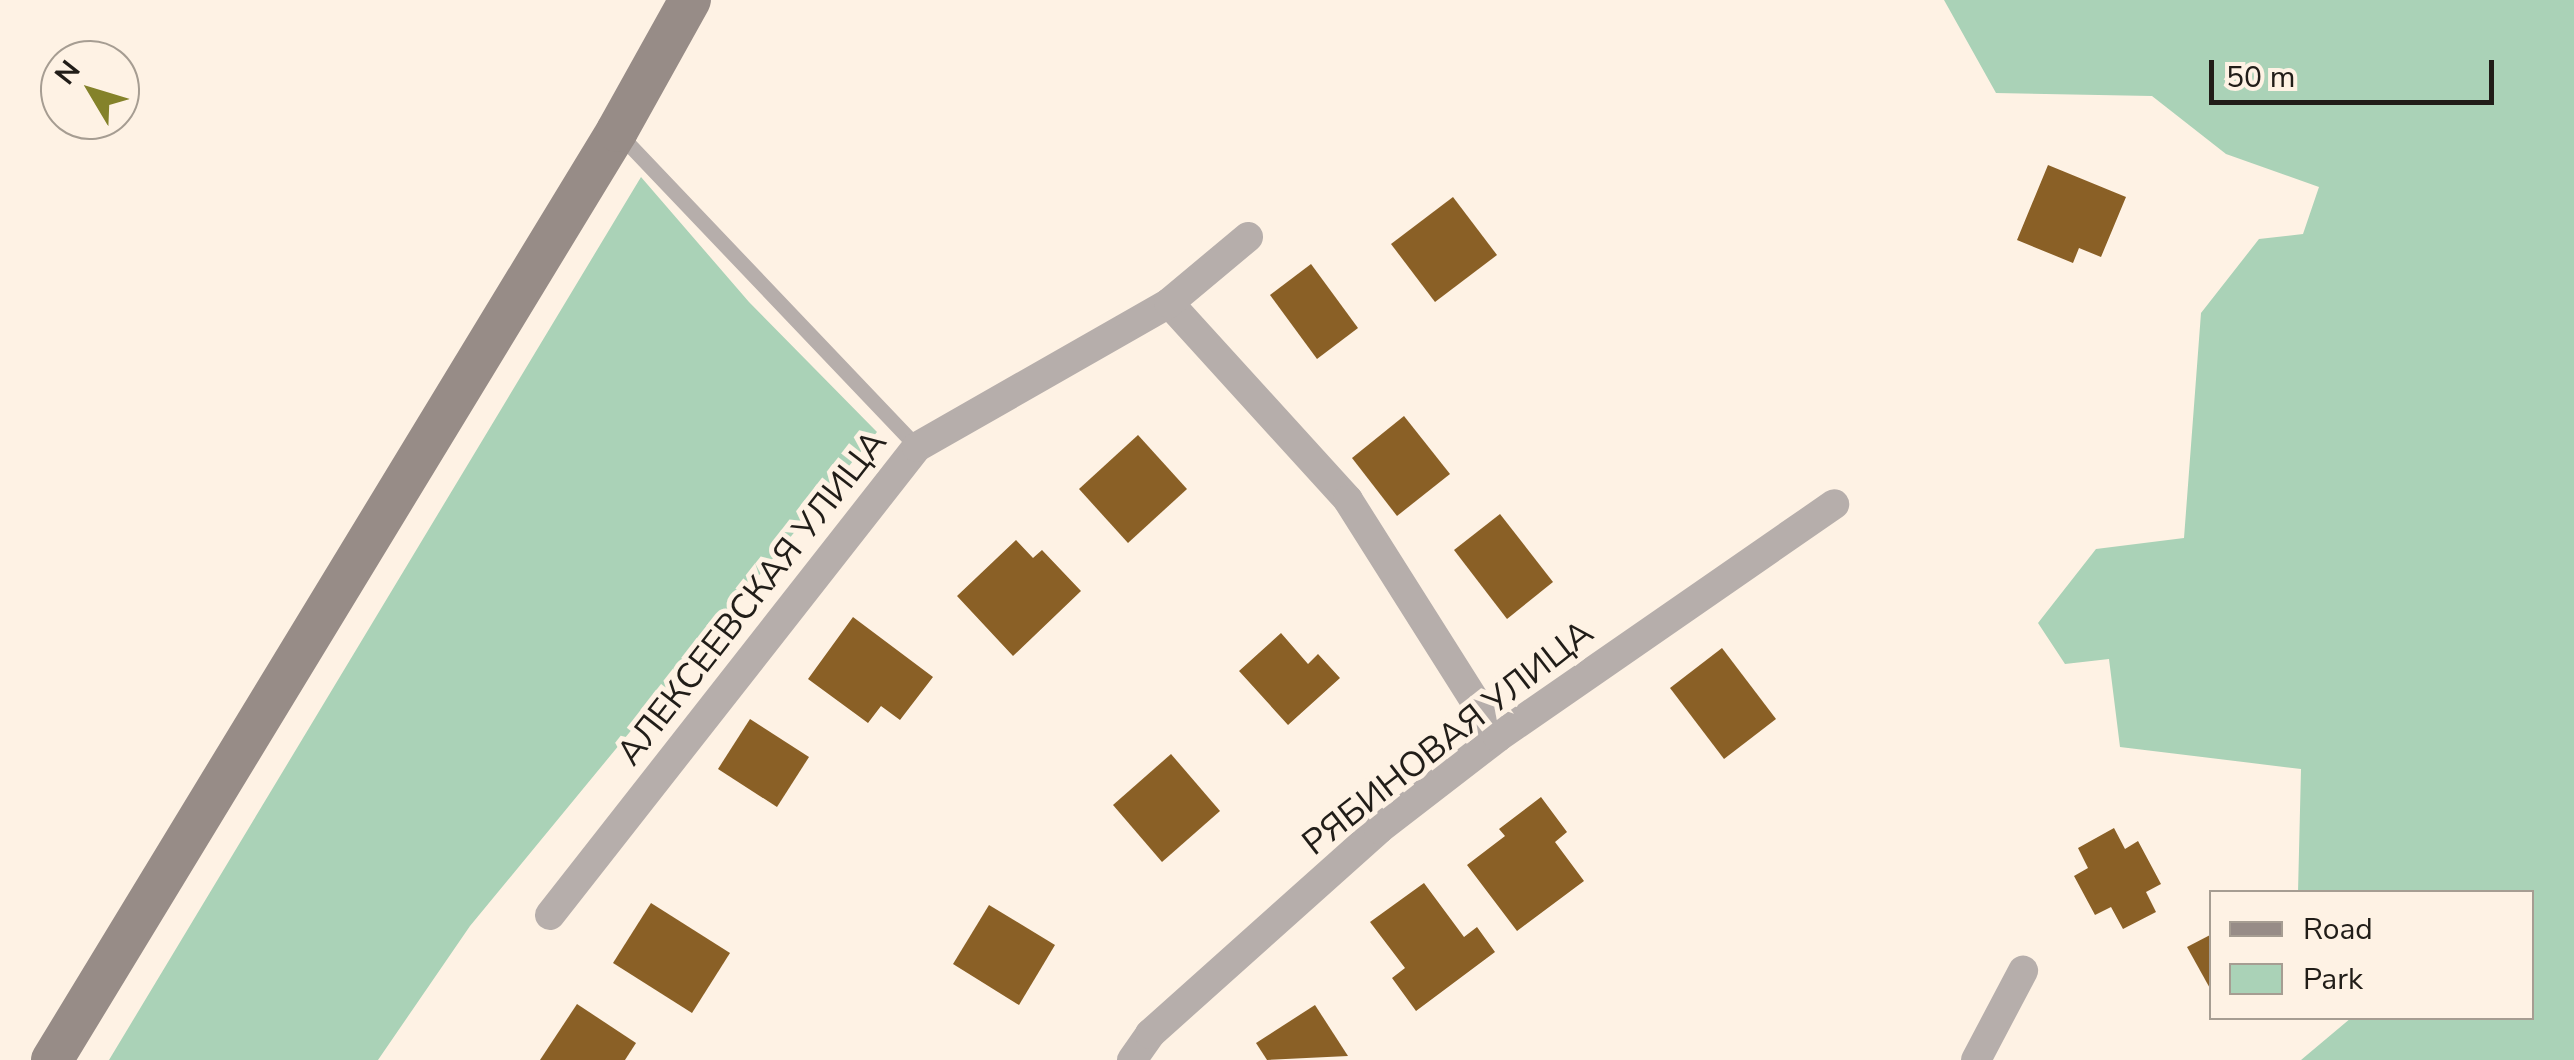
<!DOCTYPE html>
<meta charset="utf-8">
<style>
body{margin:0}
#map{position:relative;width:2574px;height:1060px;overflow:hidden;background:#fef2e4;font-family:"Nunito Sans",sans-serif}
div>[style]{position:absolute}
[style*='--x']{left:calc(var(--x)*1px);top:calc(var(--y)*1px);width:calc(var(--w)*1px);rotate:calc(var(--a)*1deg)}
.green>*{inset:0;background:#aad2b7}
.building>*{inset:0;background:#8a6026}
.lane>*{height:15px;margin:-7.5px;padding:0 7.5px;transform-origin:7.5px;border-radius:7.5px;background:#b6aeab}
.street>*{height:30px;margin:-15px;padding:0 15px;transform-origin:15px;border-radius:15px;background:#b6aeab}
.secondary>*{height:42px;margin:-21px;padding:0 21px;transform-origin:21px;border-radius:21px;background:#978c87}
span{translate:-50% -50%;white-space:nowrap;text-align:center;line-height:1.15;-webkit-text-stroke:10px #fef2e4;paint-order:stroke}
.street-label{font-size:35px;color:#211d18}
.legend{position:absolute;left:2209px;top:890px;width:325px;height:130px;box-sizing:border-box;background:#fef2e4;border:2px solid #a69d92;margin:0;padding:12px 18px;list-style:none;font-size:30px;color:#211d18}
.legend li{display:flex;align-items:center;gap:20px;height:50px}
.legend b{width:50px;border:2px solid #a69d92}
.north{position:absolute;left:40px;top:40px;width:100px;height:100px;box-sizing:border-box;background:#fef2e4;border:2px solid #a69d92;border-radius:50%;rotate:308deg;font-size:28px;font-weight:700;line-height:40px;text-align:center;color:#211d18}
.north::after{content:'';display:block;margin:auto;width:35px;height:45px;background:#84822a;clip-path:polygon(50% 0,100% 100%,50% 72%,0 100%)}
.scale{position:absolute;left:2209px;top:60px;width:285px;height:45px;box-sizing:border-box;border:5px solid #211d18;border-top:0;padding-left:12px;font-size:30px;line-height:35px;white-space:nowrap;color:#211d18;-webkit-text-stroke:8px #fef2e4;paint-order:stroke}
</style>
<div id="map">
<div class="green">
<i style="clip-path:polygon(1944px 0,2574px 0,2574px 1060px,2301px 1060px,2351px 1018px,2532px 1018px,2532px 892px,2298px 892px,2301px 769px,2120px 747px,2109px 659px,2065px 664px,2038px 623px,2096px 549px,2184px 538px,2201px 313px,2259px 239px,2303px 234px,2319px 187px,2226px 154px,2152px 96px,1996px 93px)"></i>
<i style="clip-path:polygon(641px 177px,749px 302px,877px 432px,470px 926px,378px 1060px,109px 1060px)"></i>
</div>
<div class="building">
<i style="clip-path:polygon(2048px 165px,2126px 197px,2101px 257px,2079px 248px,2073px 263px,2017px 240px)"></i>
<i style="clip-path:polygon(1453px 197px,1497px 255px,1435px 302px,1391px 244px)"></i>
<i style="clip-path:polygon(1311px 264px,1358px 328px,1317px 359px,1270px 295px)"></i>
<i style="clip-path:polygon(1404px 416px,1450px 474px,1397px 516px,1352px 458px)"></i>
<i style="clip-path:polygon(1138px 435px,1187px 489px,1128px 543px,1079px 489px)"></i>
<i style="clip-path:polygon(1500px 514px,1553px 582px,1507px 619px,1454px 550px)"></i>
<i style="clip-path:polygon(1016px 540px,1033px 558px,1042px 550px,1081px 591px,1013px 656px,957px 596px)"></i>
<i style="clip-path:polygon(853px 617px,933px 677px,900px 720px,881px 706px,868px 723px,808px 679px)"></i>
<i style="clip-path:polygon(1281px 633px,1308px 664px,1318px 654px,1340px 678px,1288px 725px,1239px 671px)"></i>
<i style="clip-path:polygon(1722px 648px,1776px 719px,1724px 759px,1670px 688px)"></i>
<i style="clip-path:polygon(750px 719px,809px 757px,777px 807px,718px 769px)"></i>
<i style="clip-path:polygon(1171px 754px,1220px 811px,1162px 862px,1113px 805px)"></i>
<i style="clip-path:polygon(1541px 797px,1567px 832px,1555px 842px,1584px 881px,1517px 931px,1467px 865px,1505px 836px,1499px 829px)"></i>
<i style="clip-path:polygon(2114px 828px,2125px 849px,2138px 841px,2161px 884px,2146px 892px,2156px 912px,2123px 929px,2111px 907px,2095px 915px,2074px 876px,2088px 868px,2078px 848px)"></i>
<i style="clip-path:polygon(1424px 883px,1464px 937px,1477px 927px,1495px 952px,1416px 1011px,1392px 978px,1405px 968px,1370px 922px)"></i>
<i style="clip-path:polygon(651px 903px,730px 953px,692px 1013px,613px 963px)"></i>
<i style="clip-path:polygon(989px 905px,1055px 945px,1019px 1005px,953px 964px)"></i>
<i style="clip-path:polygon(2212px 934px,2212px 992px,2187px 947px)"></i>
<i style="clip-path:polygon(577px 1004px,636px 1043px,625px 1060px,540px 1060px)"></i>
<i style="clip-path:polygon(1315px 1005px,1348px 1056px,1267px 1060px,1256px 1043px)"></i>
</div>
<div class="lane">
<i style="--x:620;--y:135;--w:431;--a:46.4"></i>
</div>
<div class="street">
<i style="--x:1169;--y:303;--w:266;--a:47.7"></i>
<i style="--x:1348;--y:500;--w:280;--a:57.7"></i>
<i style="--x:550;--y:915;--w:595;--a:-51.9"></i>
<i style="--x:917;--y:447;--w:290;--a:-29.7"></i>
<i style="--x:1169;--y:303;--w:103;--a:-39.9"></i>
<i style="--x:1132;--y:1060;--w:32;--a:-55"></i>
<i style="--x:1150;--y:1034;--w:307;--a:-41.8"></i>
<i style="--x:1379;--y:829;--w:150;--a:-37.7"></i>
<i style="--x:1498;--y:737;--w:409;--a:-34.7"></i>
<i style="--x:1976;--y:1060;--w:101;--a:-62.2"></i>
</div>
<div class="secondary">
<i style="--x:52;--y:1060;--w:1087;--a:-58.69"></i>
<i style="--x:617;--y:131;--w:150;--a:-60.9"></i>
</div>
<div class="street-label">
<span style="left:752px;top:598px;rotate:-52deg">АЛЕКСЕЕВСКАЯ УЛИЦА</span>
<span style="left:1448px;top:738px;rotate:-38deg">РЯБИНОВАЯ УЛИЦА</span>
</div>
<ul class="legend">
<li><b style="height:12px;background:#978c87"></b>Road</li>
<li><b style="height:28px;background:#aad2b7"></b>Park</li>
</ul>
<div class="north">N</div>
<div class="scale">50 m</div>
</div>
